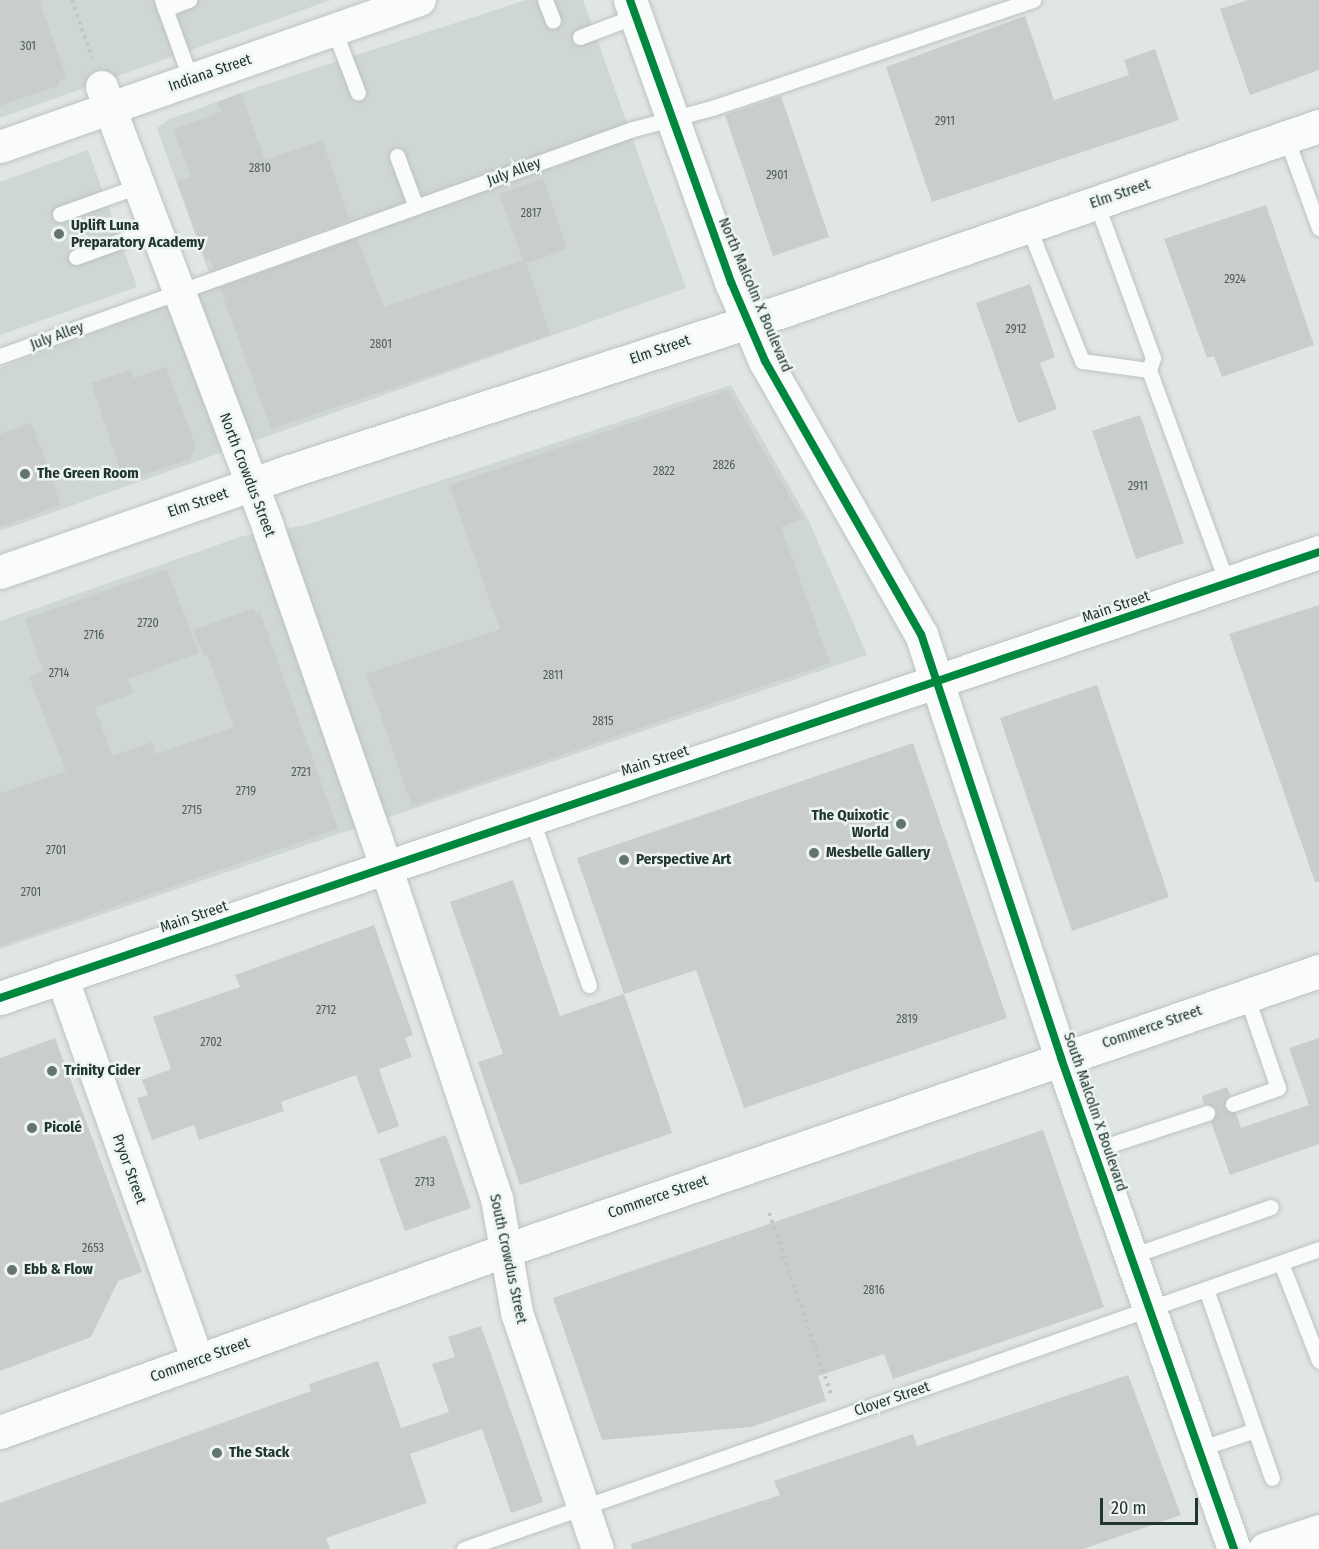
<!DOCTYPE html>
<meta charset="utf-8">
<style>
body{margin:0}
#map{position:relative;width:1319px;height:1549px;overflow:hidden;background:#e0e6e3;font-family:"Fira Sans Condensed",sans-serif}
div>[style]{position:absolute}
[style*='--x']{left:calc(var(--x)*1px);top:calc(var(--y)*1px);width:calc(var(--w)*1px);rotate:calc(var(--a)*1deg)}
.built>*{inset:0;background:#cfd7d3}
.building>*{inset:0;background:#c9cecc}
.path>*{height:4px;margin-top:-2px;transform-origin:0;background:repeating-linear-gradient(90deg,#bfc7c5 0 3px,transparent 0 7.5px)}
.roads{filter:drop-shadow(0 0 2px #bdc3c0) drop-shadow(0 0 2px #bdc3c0)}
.lane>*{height:15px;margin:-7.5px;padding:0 7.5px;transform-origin:7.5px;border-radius:7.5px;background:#fafbfb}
.street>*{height:32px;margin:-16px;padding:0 16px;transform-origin:16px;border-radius:16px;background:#fafbfb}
.secondary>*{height:33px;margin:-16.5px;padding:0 16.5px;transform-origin:16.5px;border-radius:16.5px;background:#fafbfb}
.cycleway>*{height:8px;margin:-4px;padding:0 4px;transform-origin:4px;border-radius:4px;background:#00873e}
.dots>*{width:16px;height:16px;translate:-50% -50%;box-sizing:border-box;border:3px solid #eef5f1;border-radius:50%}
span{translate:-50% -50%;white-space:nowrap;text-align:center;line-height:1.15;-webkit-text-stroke:5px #eef5f1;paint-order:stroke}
.number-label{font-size:12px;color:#4c5d58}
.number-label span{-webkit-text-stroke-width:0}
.street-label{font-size:15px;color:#213630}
.poi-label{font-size:15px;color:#213630;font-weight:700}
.left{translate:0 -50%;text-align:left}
.right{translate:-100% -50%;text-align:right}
.scale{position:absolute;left:1100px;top:1498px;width:98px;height:27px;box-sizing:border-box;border:3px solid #213630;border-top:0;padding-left:8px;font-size:18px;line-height:21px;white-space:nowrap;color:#213630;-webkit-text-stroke:4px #eef5f1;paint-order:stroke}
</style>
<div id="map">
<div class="built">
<i style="clip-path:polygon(0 0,331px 0,0 118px)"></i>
<i style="clip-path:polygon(526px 0,583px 0,686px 288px,0 531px,0 368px,214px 287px,157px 128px,170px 119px,252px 89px)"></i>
<i style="clip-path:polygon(88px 150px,137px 287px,0 335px,0 182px)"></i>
<i style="clip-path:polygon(731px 385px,809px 521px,867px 655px,0 949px,0 621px,243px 536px,306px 525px)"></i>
</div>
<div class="building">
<i style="clip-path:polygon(0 0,39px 0,67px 78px,58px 81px,60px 85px,0 106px)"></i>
<i style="clip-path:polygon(1248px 0,1319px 0,1319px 70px,1250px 95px,1220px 9px)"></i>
<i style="clip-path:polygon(1025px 16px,1054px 100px,1129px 75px,1124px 60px,1155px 49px,1179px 120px,932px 202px,886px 67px)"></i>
<i style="clip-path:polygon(241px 93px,265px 160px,322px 140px,350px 220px,213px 269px,210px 259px,206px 261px,177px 182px,191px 177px,173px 129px,221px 112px,217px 102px)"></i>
<i style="clip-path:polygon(781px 96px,829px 237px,773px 256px,725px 115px)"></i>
<i style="clip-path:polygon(543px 178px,567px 249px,526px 263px,550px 335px,271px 429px,220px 288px,357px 238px,384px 307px,467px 279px,523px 260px,499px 194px)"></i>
<i style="clip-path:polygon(1266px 205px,1314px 345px,1222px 377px,1214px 356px,1207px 358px,1164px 239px)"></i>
<i style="clip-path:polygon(1030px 284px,1055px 357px,1040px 363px,1057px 409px,1018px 423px,976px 303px)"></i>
<i style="clip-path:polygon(166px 367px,196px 446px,190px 459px,124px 482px,91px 383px,130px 370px,133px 378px)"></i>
<i style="clip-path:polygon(728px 390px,803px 519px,781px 527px,830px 663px,412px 806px,366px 674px,500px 629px,449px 485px)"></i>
<i style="clip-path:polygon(1140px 415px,1184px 543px,1136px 559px,1092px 431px)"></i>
<i style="clip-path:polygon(32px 423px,61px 505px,0 527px,0 434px)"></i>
<i style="clip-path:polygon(167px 569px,199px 653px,128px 679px,134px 693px,95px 708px,112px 756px,152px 742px,156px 754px,234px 727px,207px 654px,204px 655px,193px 630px,254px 608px,256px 614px,260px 612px,338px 829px,0 946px,0 793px,66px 771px,29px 677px,43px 671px,25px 619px)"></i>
<i style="clip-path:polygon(1319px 605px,1319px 882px,1315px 882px,1229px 634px)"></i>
<i style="clip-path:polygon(1097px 685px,1169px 897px,1072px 931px,1000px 718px)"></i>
<i style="clip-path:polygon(913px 743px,1007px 1018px,744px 1108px,696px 970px,624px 994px,577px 858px)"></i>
<i style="clip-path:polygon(513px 880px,560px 1016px,624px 994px,672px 1133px,520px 1185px,478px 1062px,503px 1054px,450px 902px)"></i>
<i style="clip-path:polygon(374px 925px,413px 1035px,405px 1038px,412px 1057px,379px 1069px,399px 1126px,378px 1134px,356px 1075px,281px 1102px,284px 1111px,199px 1140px,194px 1125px,152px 1140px,137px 1098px,148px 1095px,142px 1080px,171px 1069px,153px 1017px,240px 987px,235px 975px)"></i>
<i style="clip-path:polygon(55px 1038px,142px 1272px,118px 1281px,91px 1337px,0 1371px,0 1058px)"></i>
<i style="clip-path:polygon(1319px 1038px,1319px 1144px,1230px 1175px,1211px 1122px,1216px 1109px,1204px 1104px,1202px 1096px,1227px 1087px,1230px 1095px,1224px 1107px,1236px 1113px,1241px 1128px,1309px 1105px,1289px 1048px)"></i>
<i style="clip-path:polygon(1043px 1130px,1104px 1307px,893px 1379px,884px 1354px,818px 1376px,826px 1401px,751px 1427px,602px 1440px,553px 1298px)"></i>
<i style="clip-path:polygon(446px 1135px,471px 1208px,405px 1231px,379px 1159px)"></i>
<i style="clip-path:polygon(481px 1326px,543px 1502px,511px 1513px,482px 1429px,410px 1454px,427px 1503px,326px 1538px,330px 1549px,0 1549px,0 1503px,311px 1391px,309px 1384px,378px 1361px,401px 1428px,449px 1412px,432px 1364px,455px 1357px,448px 1337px)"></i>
<i style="clip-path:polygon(1128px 1375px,1181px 1515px,1083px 1549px,632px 1549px,631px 1544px,780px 1495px,774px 1481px,913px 1434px,917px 1446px)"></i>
</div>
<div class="path">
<i style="--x:72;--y:0;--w:61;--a:71"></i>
<i style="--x:769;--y:1213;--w:194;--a:71.1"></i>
</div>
<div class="roads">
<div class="lane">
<i style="--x:162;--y:0;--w:85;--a:70.1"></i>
<i style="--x:545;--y:0;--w:22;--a:69"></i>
<i style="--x:165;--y:9;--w:26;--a:-21"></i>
<i style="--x:334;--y:30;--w:67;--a:69.1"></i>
<i style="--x:580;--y:37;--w:59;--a:-20.9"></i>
<i style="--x:1286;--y:137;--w:97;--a:70.1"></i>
<i style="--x:397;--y:156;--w:54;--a:69.6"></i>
<i style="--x:60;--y:214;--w:83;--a:-19.7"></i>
<i style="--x:1028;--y:226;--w:145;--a:68.2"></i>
<i style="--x:1082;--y:361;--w:68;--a:7.7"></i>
<i style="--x:1149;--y:370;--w:13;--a:-72"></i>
<i style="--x:1153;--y:358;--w:166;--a:-110.1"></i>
<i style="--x:76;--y:257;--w:83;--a:-19.7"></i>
<i style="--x:0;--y:356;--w:672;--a:-19.73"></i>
<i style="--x:633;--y:129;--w:82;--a:-14.9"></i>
<i style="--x:712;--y:108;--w:339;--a:-18.6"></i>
<i style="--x:1149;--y:370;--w:227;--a:69.9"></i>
<i style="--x:531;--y:817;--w:178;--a:71"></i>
<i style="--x:1233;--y:1104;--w:48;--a:-19.6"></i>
<i style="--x:1278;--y:1088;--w:98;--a:-109"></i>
<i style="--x:1094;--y:1150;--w:119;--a:-18.1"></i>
<i style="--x:1131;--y:1256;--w:148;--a:-19.3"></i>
<i style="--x:1281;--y:1263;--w:105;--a:68.8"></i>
<i style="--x:1206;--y:1289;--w:200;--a:70.8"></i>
<i style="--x:1199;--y:1449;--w:59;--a:-18.7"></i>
<i style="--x:464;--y:1549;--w:906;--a:-19.33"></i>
</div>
<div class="street">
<i style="--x:102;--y:87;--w:470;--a:69.3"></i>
<i style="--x:268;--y:527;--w:325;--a:70.8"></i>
<i style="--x:375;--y:834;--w:385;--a:71.5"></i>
<i style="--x:497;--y:1199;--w:116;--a:80"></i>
<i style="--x:517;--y:1313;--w:250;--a:71.1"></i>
<i style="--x:0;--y:147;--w:445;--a:-19.3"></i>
<i style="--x:62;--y:977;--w:407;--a:70.5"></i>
</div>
<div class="secondary">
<i style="--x:630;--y:0;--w:300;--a:70.3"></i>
<i style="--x:731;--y:282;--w:86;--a:66.7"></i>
<i style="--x:765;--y:361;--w:314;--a:60.3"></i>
<i style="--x:921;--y:634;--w:447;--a:71.7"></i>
<i style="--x:1061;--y:1058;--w:521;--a:70.59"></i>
<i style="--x:0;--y:572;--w:301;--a:-19.2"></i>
<i style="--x:284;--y:473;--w:530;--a:-18.02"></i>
<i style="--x:788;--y:309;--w:562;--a:-19.02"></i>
<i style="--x:0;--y:998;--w:1392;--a:-18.68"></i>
<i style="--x:0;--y:1432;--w:538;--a:-19.78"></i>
<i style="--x:506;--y:1250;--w:860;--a:-18.94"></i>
<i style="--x:1265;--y:1549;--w:57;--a:-18.4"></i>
</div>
</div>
<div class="cycleway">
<i style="--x:630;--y:0;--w:300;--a:70.3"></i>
<i style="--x:731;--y:282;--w:86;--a:66.7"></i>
<i style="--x:765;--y:361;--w:314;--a:60.3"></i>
<i style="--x:921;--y:634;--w:447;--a:71.7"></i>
<i style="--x:1061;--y:1058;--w:521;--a:70.59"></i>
<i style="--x:0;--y:998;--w:1392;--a:-18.68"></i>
</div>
<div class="dots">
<i style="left:59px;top:234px;background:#64746f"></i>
<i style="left:25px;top:474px;background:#64746f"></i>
<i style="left:901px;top:824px;background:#64746f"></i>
<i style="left:814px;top:853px;background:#64746f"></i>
<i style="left:624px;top:860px;background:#64746f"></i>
<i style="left:52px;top:1071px;background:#64746f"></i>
<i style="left:32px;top:1128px;background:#64746f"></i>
<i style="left:12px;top:1270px;background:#64746f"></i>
<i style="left:217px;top:1453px;background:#64746f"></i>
</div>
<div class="number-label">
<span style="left:28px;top:47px">301</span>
<span style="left:945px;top:122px">2911</span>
<span style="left:260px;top:169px">2810</span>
<span style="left:777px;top:176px">2901</span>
<span style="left:531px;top:214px">2817</span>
<span style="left:1235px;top:280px">2924</span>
<span style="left:1016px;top:330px">2912</span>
<span style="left:381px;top:345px">2801</span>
<span style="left:724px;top:466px">2826</span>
<span style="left:664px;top:472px">2822</span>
<span style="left:1138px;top:487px">2911</span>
<span style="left:148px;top:624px">2720</span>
<span style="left:94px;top:636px">2716</span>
<span style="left:59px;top:674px">2714</span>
<span style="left:553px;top:676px">2811</span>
<span style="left:603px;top:722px">2815</span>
<span style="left:301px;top:773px">2721</span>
<span style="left:246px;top:792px">2719</span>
<span style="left:192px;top:811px">2715</span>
<span style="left:56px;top:851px">2701</span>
<span style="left:31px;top:893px">2701</span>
<span style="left:326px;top:1011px">2712</span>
<span style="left:907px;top:1020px">2819</span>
<span style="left:211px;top:1043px">2702</span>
<span style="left:425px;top:1183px">2713</span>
<span style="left:93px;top:1249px">2653</span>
<span style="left:874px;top:1291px">2816</span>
</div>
<div class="street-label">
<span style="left:210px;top:73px;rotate:-19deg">Indiana Street</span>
<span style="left:514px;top:172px;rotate:-20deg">July Alley</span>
<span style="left:1120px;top:194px;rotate:-19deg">Elm Street</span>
<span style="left:755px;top:295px;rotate:67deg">North Malcolm X Boulevard</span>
<span style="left:57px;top:336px;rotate:-20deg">July Alley</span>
<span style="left:660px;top:350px;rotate:-19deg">Elm Street</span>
<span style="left:247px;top:475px;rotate:69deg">North Crowdus Street</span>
<span style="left:198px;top:503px;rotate:-19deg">Elm Street</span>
<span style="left:1116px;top:607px;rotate:-19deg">Main Street</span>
<span style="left:655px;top:761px;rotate:-18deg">Main Street</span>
<span style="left:194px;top:917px;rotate:-19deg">Main Street</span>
<span style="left:1152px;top:1027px;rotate:-19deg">Commerce Street</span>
<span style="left:1095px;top:1112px;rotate:71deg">South Malcolm X Boulevard</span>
<span style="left:129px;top:1169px;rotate:70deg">Pryor Street</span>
<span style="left:658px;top:1197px;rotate:-19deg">Commerce Street</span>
<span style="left:508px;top:1259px;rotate:78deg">South Crowdus Street</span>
<span style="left:200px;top:1360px;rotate:-20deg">Commerce Street</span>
<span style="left:892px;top:1399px;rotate:-19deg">Clover Street</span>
</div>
<div class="poi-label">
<span class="left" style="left:71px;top:234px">Uplift Luna<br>Preparatory Academy</span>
<span class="left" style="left:37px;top:474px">The Green Room</span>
<span class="right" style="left:889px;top:824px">The Quixotic<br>World</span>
<span class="left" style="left:826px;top:853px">Mesbelle Gallery</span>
<span class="left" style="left:636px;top:860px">Perspective Art</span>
<span class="left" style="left:64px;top:1071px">Trinity Cider</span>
<span class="left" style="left:44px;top:1128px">Picolé</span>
<span class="left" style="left:24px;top:1270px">Ebb &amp; Flow</span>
<span class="left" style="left:229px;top:1453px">The Stack</span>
</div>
<div class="scale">20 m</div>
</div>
